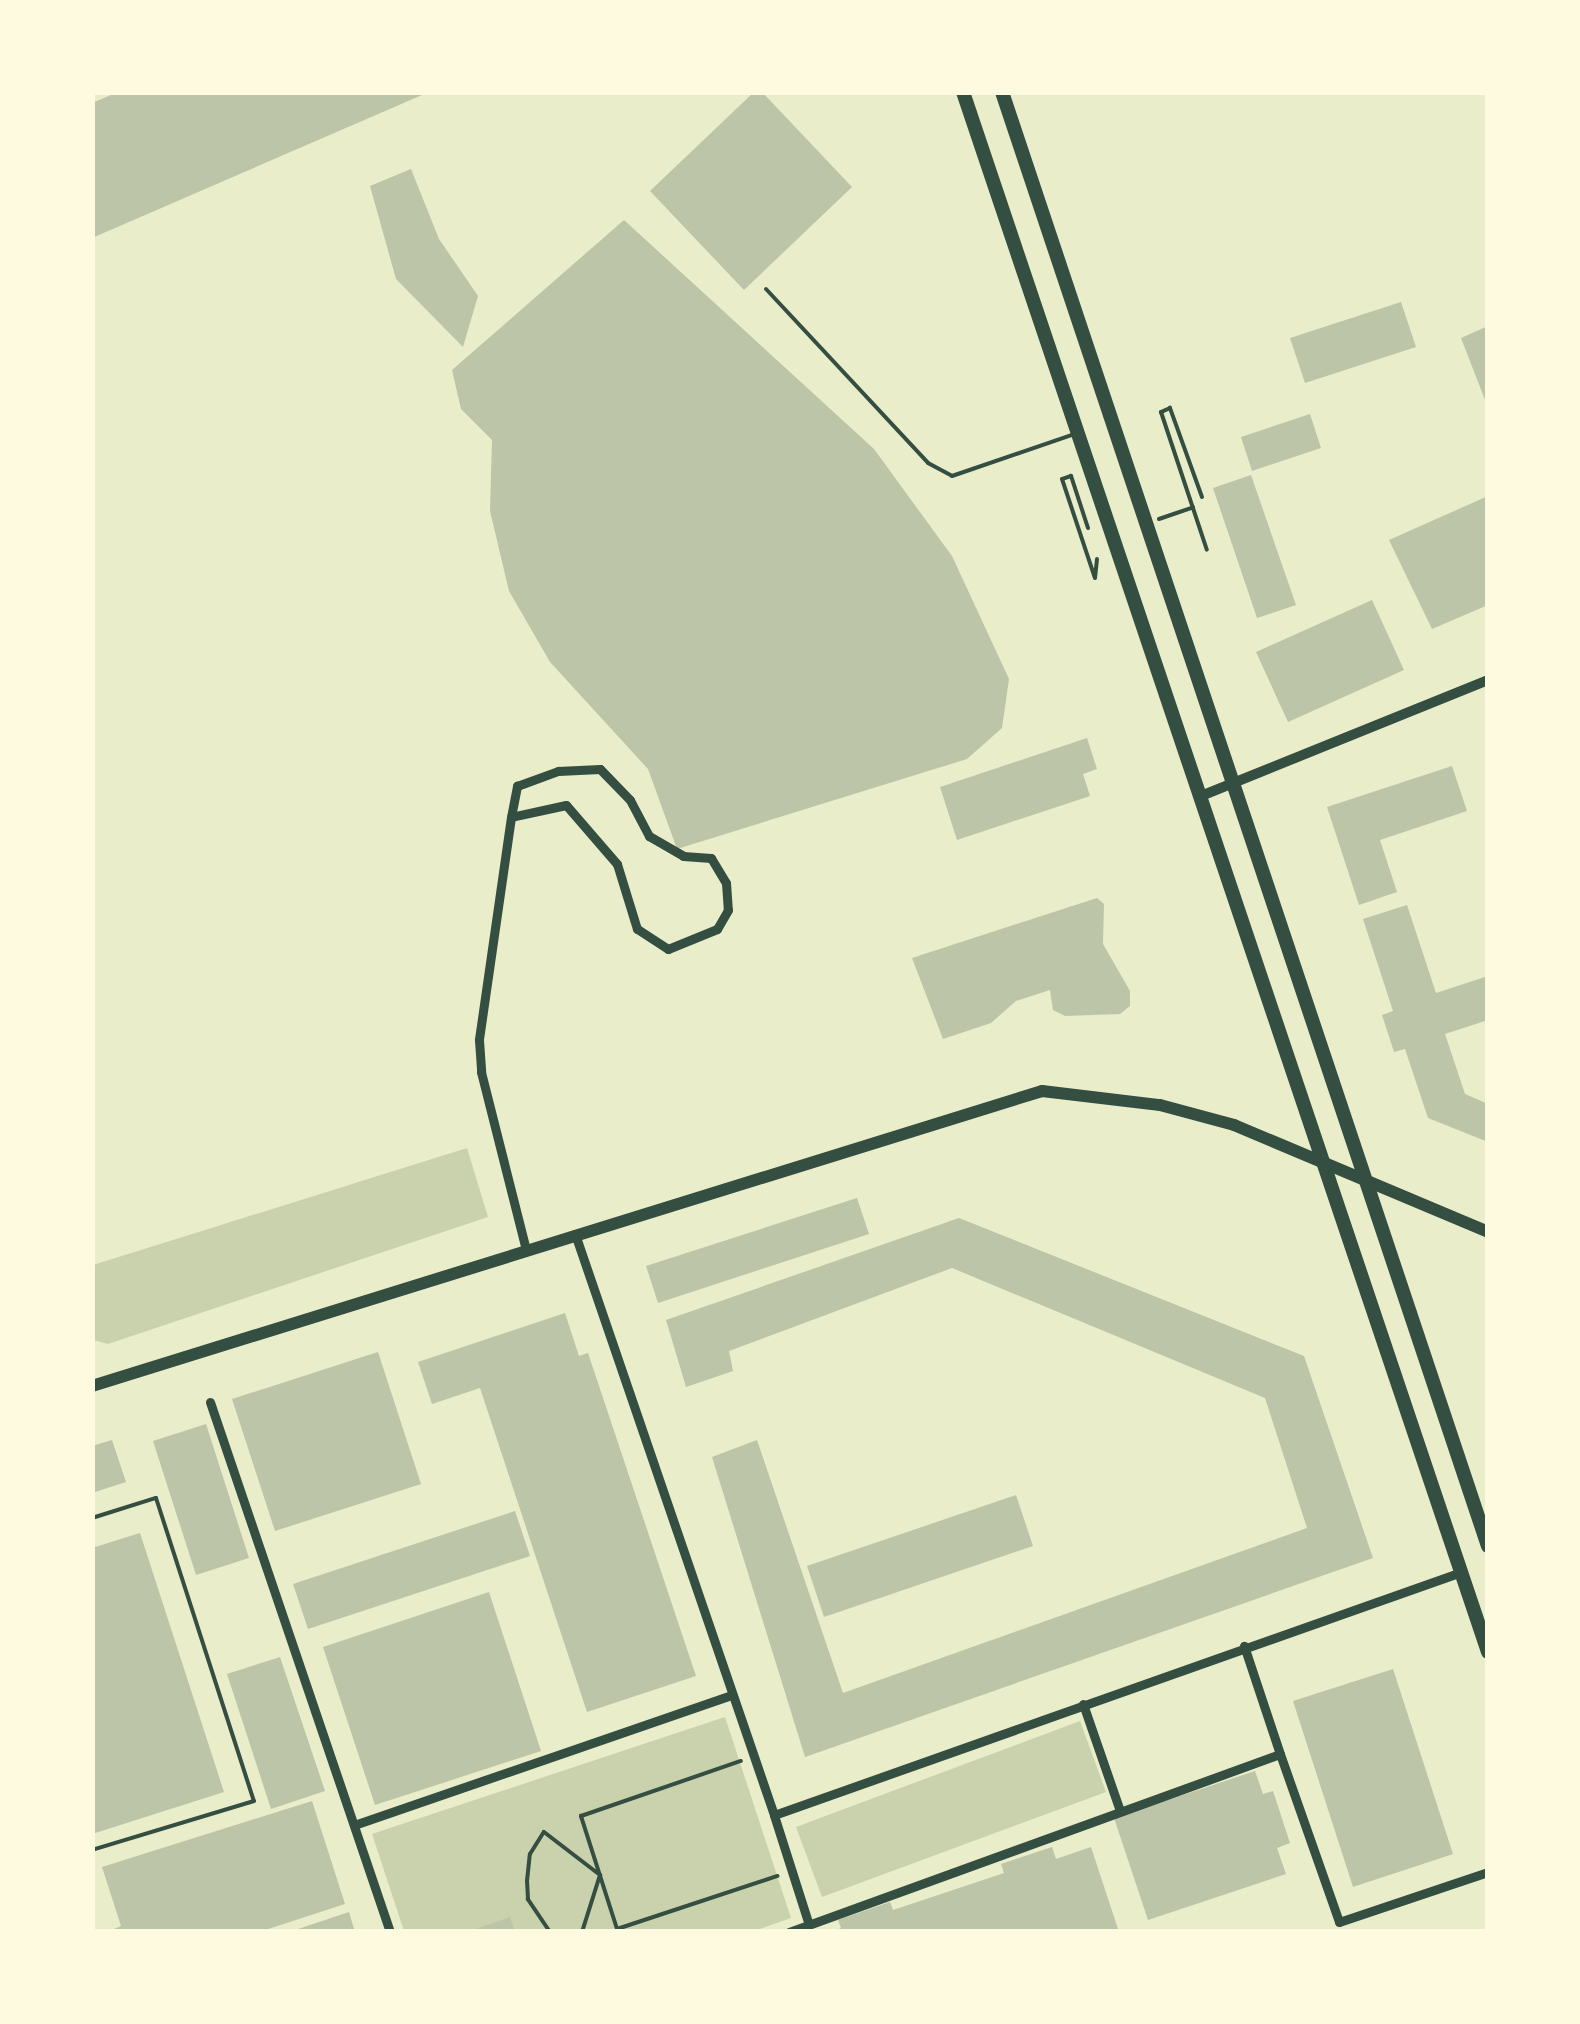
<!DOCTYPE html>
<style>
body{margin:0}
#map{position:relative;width:1580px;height:2024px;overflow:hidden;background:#e9edc9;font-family:Manrope,sans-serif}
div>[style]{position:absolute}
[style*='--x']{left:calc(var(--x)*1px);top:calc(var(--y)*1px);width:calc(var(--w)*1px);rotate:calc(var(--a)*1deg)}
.green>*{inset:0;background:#cad2ad}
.building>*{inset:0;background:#bcc5a7}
.path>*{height:4px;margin:-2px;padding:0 2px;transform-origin:2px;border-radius:2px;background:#344e41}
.service>*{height:4px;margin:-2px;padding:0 2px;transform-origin:2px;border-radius:2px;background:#344e41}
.minor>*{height:9px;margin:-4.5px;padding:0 4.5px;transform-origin:4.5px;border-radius:4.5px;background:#344e41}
.tertiary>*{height:10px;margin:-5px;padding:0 5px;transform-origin:5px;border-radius:5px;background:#344e41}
.secondary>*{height:12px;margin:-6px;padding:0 6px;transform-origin:6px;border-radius:6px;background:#344e41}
.primary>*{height:14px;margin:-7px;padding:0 7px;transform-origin:7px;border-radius:7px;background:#344e41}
span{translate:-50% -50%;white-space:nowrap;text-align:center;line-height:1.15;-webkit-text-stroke:8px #fefae0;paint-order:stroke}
.frame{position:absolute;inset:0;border:95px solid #fefae0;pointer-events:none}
</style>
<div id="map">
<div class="green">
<i style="clip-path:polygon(467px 1148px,488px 1217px,108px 1344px,93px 1340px,93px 1265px)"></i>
<i style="clip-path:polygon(725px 1717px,791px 1918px,751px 1932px,404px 1931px,372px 1834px)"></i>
<i style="clip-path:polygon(1080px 1721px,1106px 1792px,822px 1897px,796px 1827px)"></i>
</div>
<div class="building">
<i style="clip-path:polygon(118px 92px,429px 92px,92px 238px,92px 103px)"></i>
<i style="clip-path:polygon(754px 92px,762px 92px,852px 187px,744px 290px,650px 191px)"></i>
<i style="clip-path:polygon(411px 169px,439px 239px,478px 296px,463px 347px,396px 279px,370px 186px)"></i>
<i style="clip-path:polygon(624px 220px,874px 449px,952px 556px,1009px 679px,1002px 728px,967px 759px,677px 849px,648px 769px,550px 662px,509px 591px,490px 511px,492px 440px,461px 409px,452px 370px)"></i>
<i style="clip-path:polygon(1401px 302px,1416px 347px,1305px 383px,1290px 338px)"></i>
<i style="clip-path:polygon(1488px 326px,1488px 405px,1487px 405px,1461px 338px)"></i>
<i style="clip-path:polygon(1310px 414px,1321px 448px,1252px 471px,1241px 437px)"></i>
<i style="clip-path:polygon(1251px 475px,1296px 605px,1257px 618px,1213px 488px)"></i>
<i style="clip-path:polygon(1488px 496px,1488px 605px,1432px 629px,1389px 540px)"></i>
<i style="clip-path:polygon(1372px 600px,1404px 670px,1288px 722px,1256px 652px)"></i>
<i style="clip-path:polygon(1087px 738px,1097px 769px,1083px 774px,1090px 796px,957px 840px,940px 787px)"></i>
<i style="clip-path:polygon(1452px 766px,1467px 811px,1380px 840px,1397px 892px,1359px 905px,1327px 807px)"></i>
<i style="clip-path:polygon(1097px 898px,1104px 904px,1103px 944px,1130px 991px,1130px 1006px,1120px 1014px,1065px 1016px,1053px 1010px,1050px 990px,1016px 1001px,991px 1023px,943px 1039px,912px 958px)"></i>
<i style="clip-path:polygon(1407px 905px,1436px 993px,1488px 976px,1488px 1020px,1445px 1034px,1465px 1094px,1488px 1104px,1488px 1142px,1428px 1118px,1405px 1049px,1394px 1052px,1382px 1015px,1393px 1011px,1363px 919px)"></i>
<i style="clip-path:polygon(857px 1198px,869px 1234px,658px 1303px,646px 1266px)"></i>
<i style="clip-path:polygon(959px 1218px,1304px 1356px,1373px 1558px,805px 1757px,712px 1457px,757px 1440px,843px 1693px,1307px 1528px,1265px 1398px,952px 1268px,729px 1351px,733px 1371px,686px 1387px,666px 1320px)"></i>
<i style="clip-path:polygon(565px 1313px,579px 1356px,588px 1353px,696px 1676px,587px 1712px,480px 1388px,432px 1404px,418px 1362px)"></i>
<i style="clip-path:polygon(378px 1352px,421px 1484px,275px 1531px,232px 1399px)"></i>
<i style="clip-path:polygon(206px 1424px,249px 1558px,196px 1575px,153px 1441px)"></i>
<i style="clip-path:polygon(112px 1440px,126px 1482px,92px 1493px,92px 1446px)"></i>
<i style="clip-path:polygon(1016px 1495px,1033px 1546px,824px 1617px,807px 1566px)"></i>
<i style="clip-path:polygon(515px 1511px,530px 1556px,308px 1629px,293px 1584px)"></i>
<i style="clip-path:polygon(140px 1533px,224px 1792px,92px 1834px,92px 1548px)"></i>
<i style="clip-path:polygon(489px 1592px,541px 1751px,375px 1805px,323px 1647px)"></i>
<i style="clip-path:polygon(280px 1657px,325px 1791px,271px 1809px,227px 1674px)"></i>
<i style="clip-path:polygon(1393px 1669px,1453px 1854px,1353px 1887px,1293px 1701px)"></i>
<i style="clip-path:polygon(1255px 1771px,1263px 1794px,1273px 1791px,1290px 1843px,1277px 1848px,1286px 1874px,1148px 1920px,1114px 1818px)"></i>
<i style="clip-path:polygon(312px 1801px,345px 1904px,259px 1932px,107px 1932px,121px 1926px,102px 1867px)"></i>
<i style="clip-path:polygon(1052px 1847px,1056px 1859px,1091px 1847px,1119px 1932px,832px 1932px,841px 1928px,838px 1920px,890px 1902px,893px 1910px,1004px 1873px,1001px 1864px)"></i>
<i style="clip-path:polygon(349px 1912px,355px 1932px,292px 1932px,292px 1931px)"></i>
<i style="clip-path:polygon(510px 1917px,515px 1932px,470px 1932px,470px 1931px)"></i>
</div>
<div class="path">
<i style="--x:1202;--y:497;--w:95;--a:-109.8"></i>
<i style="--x:1170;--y:408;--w:10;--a:156"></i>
<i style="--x:1161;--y:412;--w:145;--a:71.6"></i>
<i style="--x:1159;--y:519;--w:36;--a:-19"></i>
<i style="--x:1088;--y:528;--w:55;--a:-108.1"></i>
<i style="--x:1071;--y:476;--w:9;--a:162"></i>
<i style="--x:1062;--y:479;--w:104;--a:71.6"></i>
<i style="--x:1095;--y:578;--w:19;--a:-84"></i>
<i style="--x:617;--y:1929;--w:169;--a:-18.3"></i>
<i style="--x:550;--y:1932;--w:40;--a:-124"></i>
<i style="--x:528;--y:1899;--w:18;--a:-93"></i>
<i style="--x:527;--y:1881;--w:27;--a:-84"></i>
<i style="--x:530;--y:1854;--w:26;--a:-58"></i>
<i style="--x:544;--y:1832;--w:71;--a:37.5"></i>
<i style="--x:600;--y:1875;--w:60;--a:107.5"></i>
<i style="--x:618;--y:1932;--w:122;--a:-107.7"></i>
<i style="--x:581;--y:1816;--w:169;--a:-19"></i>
</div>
<div class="service">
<i style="--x:766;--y:289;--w:238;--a:47"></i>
<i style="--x:928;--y:463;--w:27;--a:28"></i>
<i style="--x:952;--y:476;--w:130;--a:-18.9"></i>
<i style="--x:92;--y:1518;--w:67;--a:-17.4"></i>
<i style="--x:156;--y:1498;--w:318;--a:72.1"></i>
<i style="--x:254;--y:1801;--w:169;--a:163.2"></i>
</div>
<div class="minor">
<i style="--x:511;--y:817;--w:32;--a:-79"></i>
<i style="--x:517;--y:786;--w:44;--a:-20.1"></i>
<i style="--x:558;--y:771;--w:42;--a:-2.7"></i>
<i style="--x:600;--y:769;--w:43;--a:45.9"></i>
<i style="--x:630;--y:800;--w:41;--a:62.2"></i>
<i style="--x:649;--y:836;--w:39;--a:30"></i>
<i style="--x:683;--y:856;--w:28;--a:4"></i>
<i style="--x:711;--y:858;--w:29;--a:59"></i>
<i style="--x:726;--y:883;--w:27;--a:86"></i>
<i style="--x:728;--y:910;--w:22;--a:120"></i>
<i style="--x:717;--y:929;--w:53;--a:157.8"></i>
<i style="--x:668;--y:949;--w:37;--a:-147"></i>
<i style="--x:637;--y:929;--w:68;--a:-107.1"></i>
<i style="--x:617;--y:864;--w:78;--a:-130.8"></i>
<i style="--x:566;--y:805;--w:56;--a:167.7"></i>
<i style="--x:511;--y:817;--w:225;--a:98.2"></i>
<i style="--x:479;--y:1040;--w:32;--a:86"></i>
<i style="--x:481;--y:1072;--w:184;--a:75.8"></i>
<i style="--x:575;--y:1234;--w:614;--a:71.09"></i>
<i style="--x:210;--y:1402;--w:560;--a:71.24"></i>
<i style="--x:1083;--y:1704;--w:110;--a:70.9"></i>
<i style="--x:1280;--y:1754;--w:178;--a:70.6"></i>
<i style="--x:1339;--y:1922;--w:157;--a:-18.6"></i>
<i style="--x:357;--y:1824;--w:393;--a:-19"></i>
<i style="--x:809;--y:1925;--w:115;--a:-107.7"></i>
<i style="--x:774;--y:1815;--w:729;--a:-19.48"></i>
<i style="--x:789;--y:1932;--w:522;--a:-19.93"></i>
<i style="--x:1280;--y:1754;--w:114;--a:-108.4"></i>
</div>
<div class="tertiary">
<i style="--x:1201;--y:796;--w:310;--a:-22"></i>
</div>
<div class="secondary">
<i style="--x:92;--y:1386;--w:995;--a:-17.25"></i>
<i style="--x:1042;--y:1091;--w:119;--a:6.8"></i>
<i style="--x:1160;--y:1105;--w:77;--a:15.1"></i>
<i style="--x:1234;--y:1125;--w:276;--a:22.8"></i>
</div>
<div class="primary">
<i style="--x:963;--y:92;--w:1646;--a:71.4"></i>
<i style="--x:1002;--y:92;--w:1533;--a:71.52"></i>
</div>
<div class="frame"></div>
</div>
